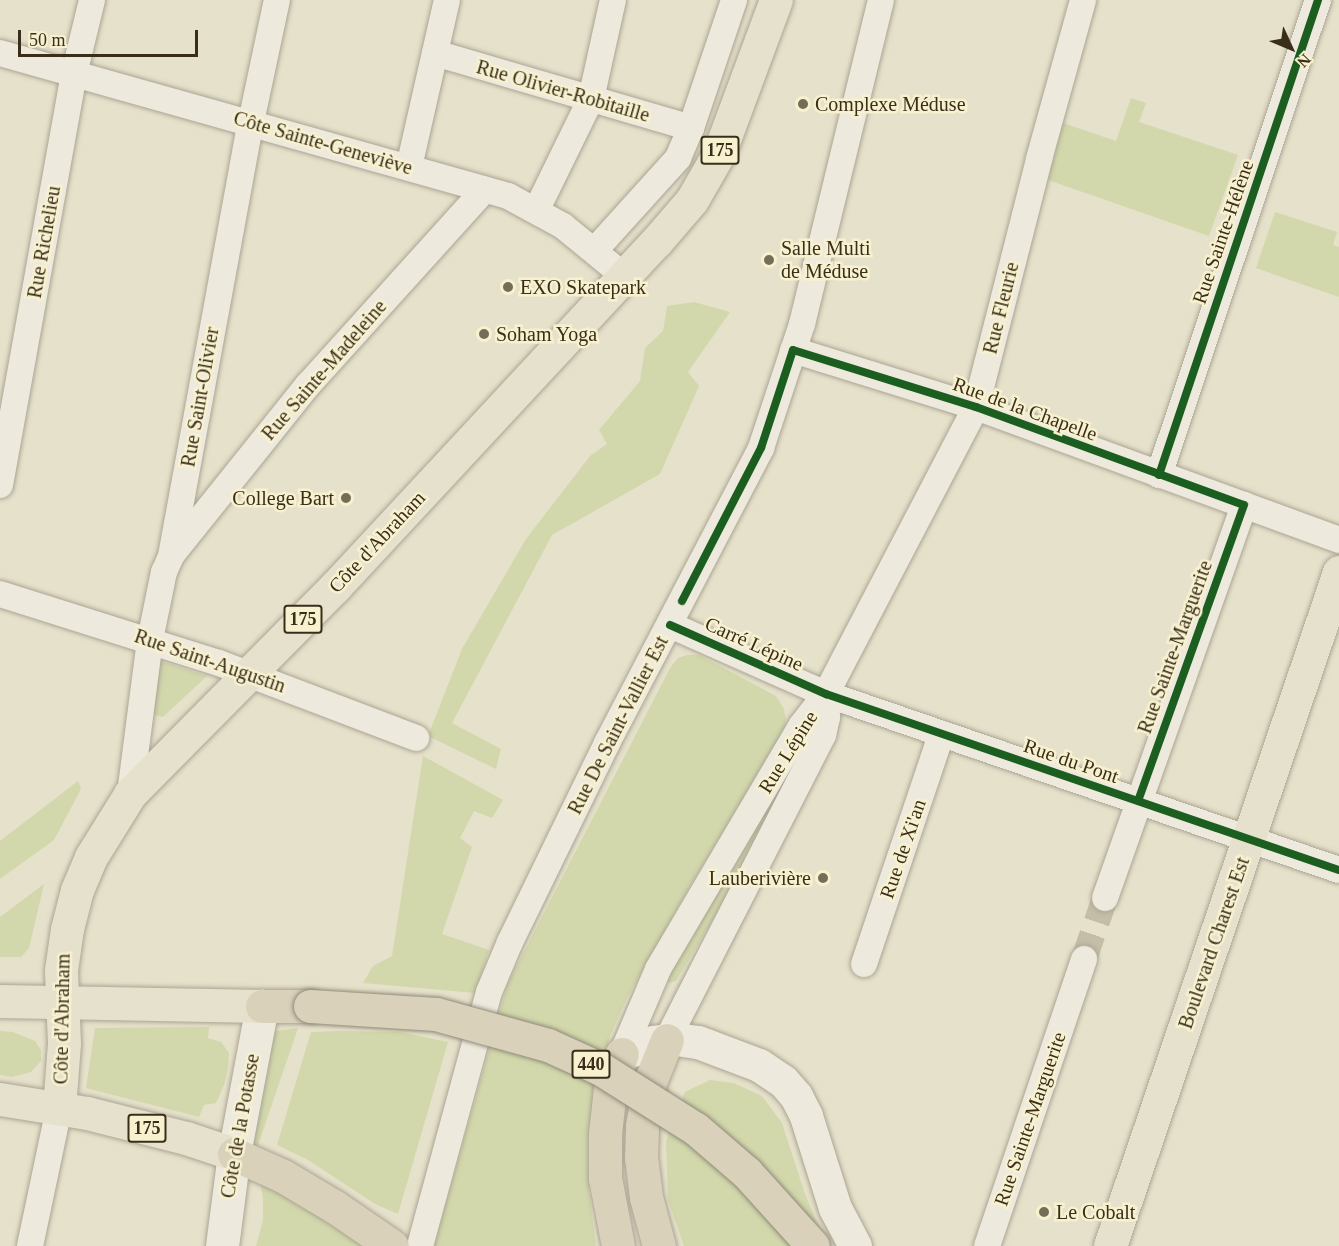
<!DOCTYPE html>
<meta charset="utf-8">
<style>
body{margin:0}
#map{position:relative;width:1339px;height:1246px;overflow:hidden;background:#e6e1ca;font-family:Georgia,serif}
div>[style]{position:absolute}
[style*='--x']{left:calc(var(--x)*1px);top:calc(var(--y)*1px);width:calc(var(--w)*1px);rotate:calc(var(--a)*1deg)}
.green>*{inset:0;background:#d2d8ab}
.minor-tunnel>*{height:26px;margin-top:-13px;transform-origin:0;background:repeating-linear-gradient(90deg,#c4bda7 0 26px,transparent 0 39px)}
.roads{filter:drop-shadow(0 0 2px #aba494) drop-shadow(0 0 2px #aba494)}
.minor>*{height:26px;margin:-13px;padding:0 13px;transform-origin:13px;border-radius:13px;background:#edeadd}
.tertiary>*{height:33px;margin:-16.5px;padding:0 16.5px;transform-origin:16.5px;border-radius:16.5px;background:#edeadd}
.secondary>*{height:33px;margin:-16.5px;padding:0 16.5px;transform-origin:16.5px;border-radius:16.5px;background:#edeadd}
.primary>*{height:33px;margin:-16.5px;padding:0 16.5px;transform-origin:16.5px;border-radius:16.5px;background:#e5e1cd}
.motorway>*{height:33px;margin:-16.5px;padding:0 16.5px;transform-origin:16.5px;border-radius:16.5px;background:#d9d1ba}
.bridges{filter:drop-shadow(0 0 2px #908a7a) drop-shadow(0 0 2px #908a7a)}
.motorway-bridge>*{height:33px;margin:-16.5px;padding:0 16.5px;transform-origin:16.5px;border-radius:16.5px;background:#d9d1ba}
.cycleway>*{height:8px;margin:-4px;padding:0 4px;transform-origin:4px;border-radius:4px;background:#1b5e20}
.dots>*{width:16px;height:16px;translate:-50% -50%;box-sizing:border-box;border:3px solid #f8f1cf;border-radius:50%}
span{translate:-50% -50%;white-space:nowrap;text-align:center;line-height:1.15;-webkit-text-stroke:5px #f8f1cf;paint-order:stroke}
.shield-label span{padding:2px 4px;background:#f8f1cf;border:2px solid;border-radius:4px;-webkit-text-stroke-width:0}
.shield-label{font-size:18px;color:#3a2e1b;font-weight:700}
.street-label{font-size:20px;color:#3a2e1b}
.poi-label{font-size:20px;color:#3a2e1b}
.left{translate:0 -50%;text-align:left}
.right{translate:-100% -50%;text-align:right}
.north{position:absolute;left:1261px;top:18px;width:60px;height:60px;-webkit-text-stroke:4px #f8f1cf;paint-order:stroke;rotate:134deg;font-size:16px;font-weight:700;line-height:24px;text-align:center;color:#3a2e1b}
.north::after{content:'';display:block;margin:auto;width:21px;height:27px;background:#3a2e1b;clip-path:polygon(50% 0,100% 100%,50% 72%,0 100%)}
.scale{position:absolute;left:18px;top:30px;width:180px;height:27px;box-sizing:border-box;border:3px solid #3a2e1b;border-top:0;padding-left:8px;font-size:18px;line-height:21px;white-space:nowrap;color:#3a2e1b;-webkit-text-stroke:4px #f8f1cf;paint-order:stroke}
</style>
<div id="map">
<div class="green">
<i style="clip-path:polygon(1131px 98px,1146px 103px,1139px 122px,1238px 155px,1209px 236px,1048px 180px,1063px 123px,1116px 141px)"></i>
<i style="clip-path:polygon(1275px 212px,1337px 232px,1333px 245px,1339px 247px,1339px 297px,1256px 268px)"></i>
<i style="clip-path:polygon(694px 302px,730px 312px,688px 372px,699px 386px,660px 474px,552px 535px,452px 723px,501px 749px,496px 769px,428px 736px,462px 649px,526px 539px,590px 456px,607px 444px,599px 430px,640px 381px,645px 348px,663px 331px,667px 306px)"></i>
<i style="clip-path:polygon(687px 655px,699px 655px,776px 696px,784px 709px,786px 722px,782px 735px,692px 882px,627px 998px,610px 1036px,593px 1107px,588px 1140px,589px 1192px,596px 1246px,434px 1246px,508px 983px,670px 668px,678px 658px)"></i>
<i style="clip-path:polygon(160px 661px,207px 676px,163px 717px,155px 715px,153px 708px)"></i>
<i style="clip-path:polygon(814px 728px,730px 891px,676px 981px,669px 983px,666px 978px)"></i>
<i style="clip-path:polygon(423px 756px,503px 800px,492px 818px,474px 811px,460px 838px,472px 847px,442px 934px,489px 950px,475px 993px,363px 983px,373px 966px,392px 956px)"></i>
<i style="clip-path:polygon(78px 781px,81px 789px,54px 840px,0 879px,0 841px)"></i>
<i style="clip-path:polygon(44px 884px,29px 948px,21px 957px,0 957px,0 917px)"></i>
<i style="clip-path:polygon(209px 1027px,208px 1038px,221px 1042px,229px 1053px,228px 1068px,224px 1085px,216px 1103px,204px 1105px,199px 1117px,86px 1088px,95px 1028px)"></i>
<i style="clip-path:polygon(298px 1028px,257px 1148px,251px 1145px,269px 1032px)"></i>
<i style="clip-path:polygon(0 1031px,13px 1032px,35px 1041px,41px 1050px,41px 1061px,31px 1072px,12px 1077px,0 1075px)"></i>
<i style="clip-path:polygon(338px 1031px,400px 1032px,448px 1042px,398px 1214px,375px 1204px,308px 1160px,277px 1145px,311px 1032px)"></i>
<i style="clip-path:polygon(710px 1080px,734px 1083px,762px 1096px,782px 1123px,805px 1194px,827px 1246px,684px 1246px,668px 1200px,666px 1141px,685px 1092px)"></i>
<i style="clip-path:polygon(257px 1166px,375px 1246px,256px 1246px,263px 1221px,263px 1198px)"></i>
</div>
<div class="minor-tunnel">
<i style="--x:1084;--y:959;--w:65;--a:-71"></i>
</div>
<div class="roads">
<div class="minor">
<i style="--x:0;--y:53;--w:528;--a:15.72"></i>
<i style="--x:508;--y:196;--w:63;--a:28.6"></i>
<i style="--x:563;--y:226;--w:79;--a:39.3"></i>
<i style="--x:435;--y:53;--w:267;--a:16.3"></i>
<i style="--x:409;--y:167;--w:171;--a:-77.2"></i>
<i style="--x:537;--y:209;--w:123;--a:-63.9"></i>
<i style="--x:591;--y:99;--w:101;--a:-77.5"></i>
<i style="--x:595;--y:250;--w:124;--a:-47.9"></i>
<i style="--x:678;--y:158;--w:33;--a:-67"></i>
<i style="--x:691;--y:128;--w:135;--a:-71.4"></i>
<i style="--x:793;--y:350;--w:192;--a:17.3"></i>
<i style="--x:976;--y:407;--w:387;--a:20.1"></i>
<i style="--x:1159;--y:475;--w:501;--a:-71.49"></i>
<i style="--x:0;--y:485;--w:418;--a:-79.8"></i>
<i style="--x:74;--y:74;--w:76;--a:-76.3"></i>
<i style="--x:174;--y:552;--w:214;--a:-51.3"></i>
<i style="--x:308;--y:385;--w:263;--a:-47.9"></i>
<i style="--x:0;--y:594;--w:230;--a:17.5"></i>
<i style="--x:219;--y:663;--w:211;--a:20.8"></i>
<i style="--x:670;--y:625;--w:171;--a:23.9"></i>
<i style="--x:826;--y:694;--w:542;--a:18.94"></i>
<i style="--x:130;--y:794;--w:155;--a:-82.6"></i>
<i style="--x:150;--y:640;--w:69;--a:-78.4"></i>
<i style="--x:164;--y:572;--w:17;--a:-66"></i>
<i style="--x:171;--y:556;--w:441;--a:-79.6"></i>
<i style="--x:251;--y:122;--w:125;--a:-78"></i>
<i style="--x:1105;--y:898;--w:417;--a:-70.5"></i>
<i style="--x:864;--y:964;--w:242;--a:-71.4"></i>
<i style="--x:667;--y:1040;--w:343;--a:-62.9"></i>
<i style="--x:823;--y:735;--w:18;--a:-77"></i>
<i style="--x:827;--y:717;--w:23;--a:-92"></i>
<i style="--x:622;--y:1054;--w:92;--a:-67"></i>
<i style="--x:658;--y:969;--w:282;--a:-59.5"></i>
<i style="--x:801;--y:726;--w:41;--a:-52"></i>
<i style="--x:826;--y:694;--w:324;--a:-62.4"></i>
<i style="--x:976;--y:407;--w:256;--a:-75.7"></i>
<i style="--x:1039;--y:159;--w:165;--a:-74.5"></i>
<i style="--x:30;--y:1246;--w:141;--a:-78.1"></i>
<i style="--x:420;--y:1246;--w:263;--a:-74.8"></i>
<i style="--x:489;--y:992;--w:54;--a:-67.2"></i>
<i style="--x:510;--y:942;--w:221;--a:-64"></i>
<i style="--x:607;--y:743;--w:333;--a:-62.4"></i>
<i style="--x:761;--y:448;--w:131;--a:-71.7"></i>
<i style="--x:802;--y:324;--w:333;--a:-76.3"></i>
<i style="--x:987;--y:1246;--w:303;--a:-71.3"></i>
</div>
<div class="tertiary">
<i style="--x:222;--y:1246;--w:93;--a:-82.6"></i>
<i style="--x:234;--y:1154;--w:151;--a:-79.3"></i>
</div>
<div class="secondary">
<i style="--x:622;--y:1054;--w:33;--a:-21"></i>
<i style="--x:653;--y:1042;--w:23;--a:-7"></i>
<i style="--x:676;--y:1039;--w:22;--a:8"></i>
<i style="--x:698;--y:1042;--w:65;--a:20.7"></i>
<i style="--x:759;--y:1065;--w:29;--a:34"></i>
<i style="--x:783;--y:1081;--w:20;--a:49"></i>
<i style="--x:796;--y:1096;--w:22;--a:63"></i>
<i style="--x:806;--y:1116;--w:96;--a:72.5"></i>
<i style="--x:835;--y:1208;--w:43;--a:62.2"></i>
</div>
<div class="primary">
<i style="--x:0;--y:1001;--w:262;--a:1.1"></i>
<i style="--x:0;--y:1099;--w:88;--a:9.1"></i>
<i style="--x:87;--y:1113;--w:102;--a:14.2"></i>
<i style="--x:186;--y:1138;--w:51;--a:18.4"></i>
<i style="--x:59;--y:1108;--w:65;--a:-85.6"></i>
<i style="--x:64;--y:1043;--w:73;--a:-92.4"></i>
<i style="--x:61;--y:970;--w:41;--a:-81.7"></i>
<i style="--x:67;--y:929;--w:40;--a:-75.6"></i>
<i style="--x:77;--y:890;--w:36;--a:-67"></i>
<i style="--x:91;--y:857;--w:74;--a:-58.2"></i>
<i style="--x:130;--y:794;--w:291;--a:-45.3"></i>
<i style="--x:335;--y:587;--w:471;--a:-47.1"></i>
<i style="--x:656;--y:242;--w:55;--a:-49.4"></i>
<i style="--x:692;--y:200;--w:54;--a:-60.1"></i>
<i style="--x:719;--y:153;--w:163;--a:-69.6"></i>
<i style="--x:1110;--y:1246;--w:712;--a:-71.23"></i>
</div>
<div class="motorway">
<i style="--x:262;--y:1006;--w:48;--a:0"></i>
<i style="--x:234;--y:1154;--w:54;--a:24.2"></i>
<i style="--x:283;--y:1176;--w:61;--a:30.8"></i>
<i style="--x:335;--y:1207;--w:69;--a:34.4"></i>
<i style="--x:618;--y:1246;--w:69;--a:-100.8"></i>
<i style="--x:605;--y:1178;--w:44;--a:-90"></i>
<i style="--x:605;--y:1134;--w:46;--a:-83.8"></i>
<i style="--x:610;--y:1088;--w:36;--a:-71"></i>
<i style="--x:659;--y:1246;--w:51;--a:-104.9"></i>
<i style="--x:646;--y:1197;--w:39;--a:-97"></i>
<i style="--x:641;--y:1158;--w:32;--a:-88"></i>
<i style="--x:642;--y:1126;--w:45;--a:-79.7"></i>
<i style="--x:650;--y:1082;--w:45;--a:-68"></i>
</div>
</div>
<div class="bridges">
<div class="motorway-bridge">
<i style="--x:310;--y:1006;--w:126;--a:3.6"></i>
<i style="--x:436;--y:1014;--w:116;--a:15.5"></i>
<i style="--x:548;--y:1045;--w:58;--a:24.4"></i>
<i style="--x:601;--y:1069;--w:112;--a:32.3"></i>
<i style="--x:696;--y:1129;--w:67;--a:40.8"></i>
<i style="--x:747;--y:1173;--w:98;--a:47.9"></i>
</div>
</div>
<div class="cycleway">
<i style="--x:1159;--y:475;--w:501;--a:-71.49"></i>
<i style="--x:682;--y:601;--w:172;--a:-62.7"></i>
<i style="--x:761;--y:448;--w:103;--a:-71.9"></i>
<i style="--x:793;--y:350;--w:192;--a:17.3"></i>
<i style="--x:976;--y:407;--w:285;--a:20.1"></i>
<i style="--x:1244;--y:505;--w:314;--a:109.7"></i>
<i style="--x:670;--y:625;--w:171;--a:23.9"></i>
<i style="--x:826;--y:694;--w:542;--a:18.94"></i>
</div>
<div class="dots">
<i style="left:803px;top:104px;background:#766d58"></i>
<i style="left:769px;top:260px;background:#766d58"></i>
<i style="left:508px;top:287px;background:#766d58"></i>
<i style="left:484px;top:334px;background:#766d58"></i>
<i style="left:346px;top:498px;background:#766d58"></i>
<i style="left:823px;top:878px;background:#766d58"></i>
<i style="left:1044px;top:1212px;background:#766d58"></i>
</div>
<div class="shield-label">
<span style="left:720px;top:150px">175</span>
<span style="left:303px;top:619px">175</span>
<span style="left:591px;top:1064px">440</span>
<span style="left:147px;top:1128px">175</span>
</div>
<div class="street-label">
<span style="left:563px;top:91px;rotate:16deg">Rue Olivier-Robitaille</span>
<span style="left:323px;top:143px;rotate:16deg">Côte Sainte-Geneviève</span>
<span style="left:1223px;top:232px;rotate:-71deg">Rue Sainte-Hélène</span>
<span style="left:44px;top:242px;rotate:-80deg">Rue Richelieu</span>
<span style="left:1001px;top:308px;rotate:-76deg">Rue Fleurie</span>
<span style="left:324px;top:370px;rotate:-49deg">Rue Sainte-Madeleine</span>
<span style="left:200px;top:397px;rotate:-80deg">Rue Saint-Olivier</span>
<span style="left:1025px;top:409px;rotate:20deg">Rue de la Chapelle</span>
<span style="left:377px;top:542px;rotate:-47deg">Côte d'Abraham</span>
<span style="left:754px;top:644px;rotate:24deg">Carré Lépine</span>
<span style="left:1175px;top:647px;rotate:-70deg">Rue Sainte-Marguerite</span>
<span style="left:210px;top:661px;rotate:19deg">Rue Saint-Augustin</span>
<span style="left:618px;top:725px;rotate:-63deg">Rue De Saint-Vallier Est</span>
<span style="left:788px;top:752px;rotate:-58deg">Rue Lépine</span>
<span style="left:1071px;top:761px;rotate:19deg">Rue du Pont</span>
<span style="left:903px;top:849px;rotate:-71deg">Rue de Xi'an</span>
<span style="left:1214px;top:943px;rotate:-71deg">Boulevard Charest Est</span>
<span style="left:62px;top:1019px;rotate:-89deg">Côte d'Abraham</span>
<span style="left:1030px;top:1119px;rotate:-71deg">Rue Sainte-Marguerite</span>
<span style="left:240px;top:1126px;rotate:-80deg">Côte de la Potasse</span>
</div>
<div class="poi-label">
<span class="left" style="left:815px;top:104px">Complexe Méduse</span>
<span class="left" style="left:781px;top:260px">Salle Multi<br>de Méduse</span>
<span class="left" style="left:520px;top:287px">EXO Skatepark</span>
<span class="left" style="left:496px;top:334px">Soham Yoga</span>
<span class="right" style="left:334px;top:498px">College Bart</span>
<span class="right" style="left:811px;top:878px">Lauberivière</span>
<span class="left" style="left:1056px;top:1212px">Le Cobalt</span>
</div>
<div class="north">N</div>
<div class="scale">50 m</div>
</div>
